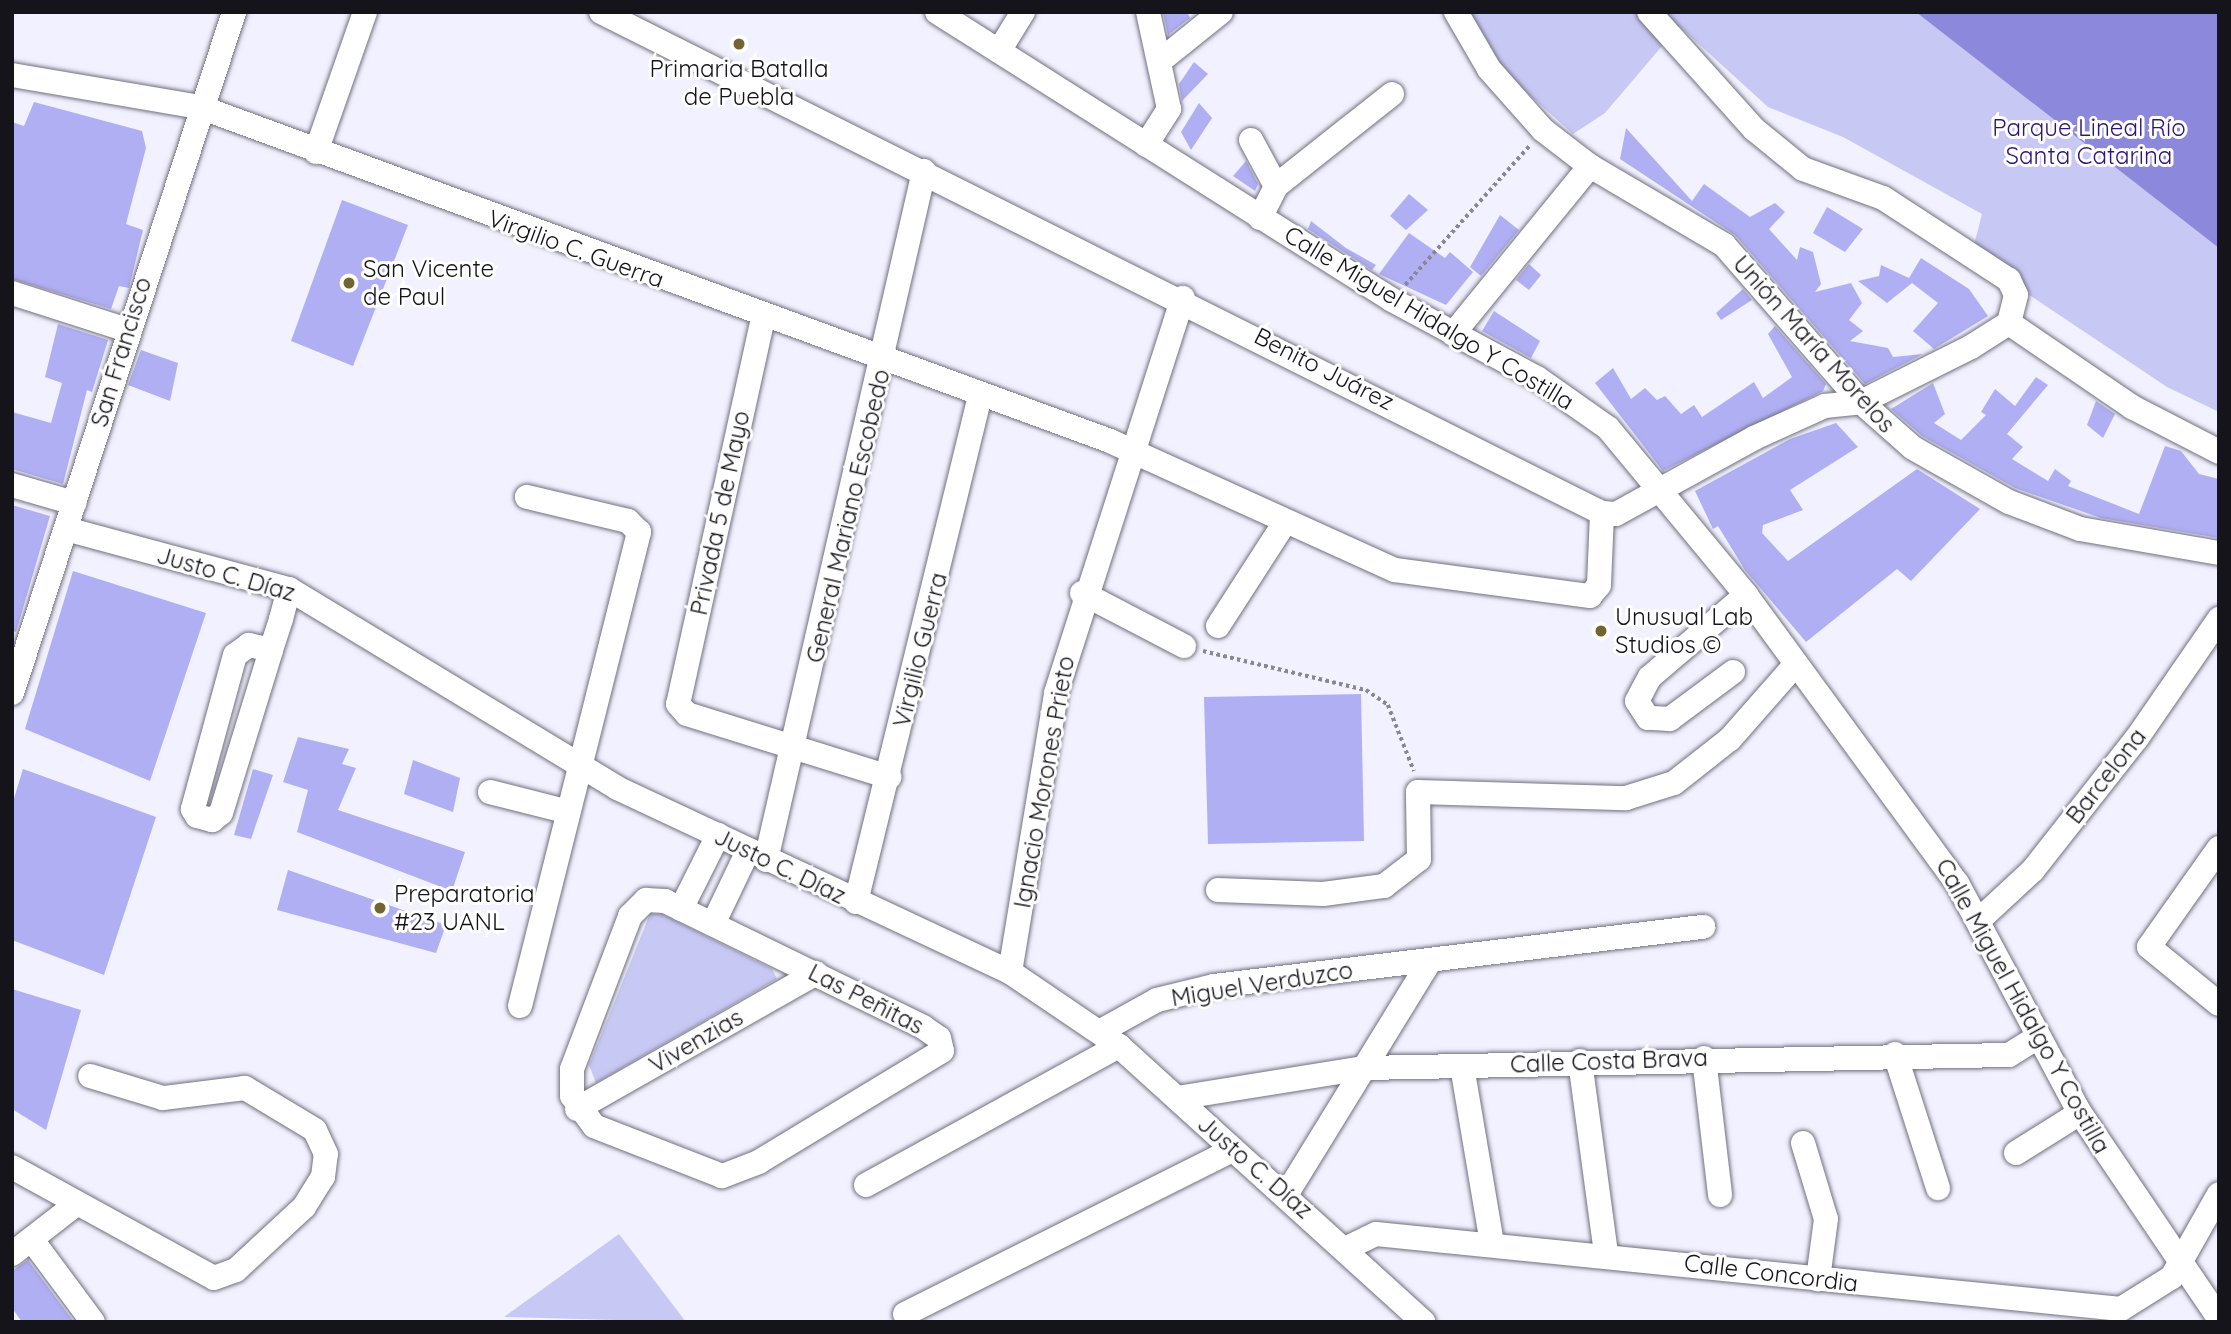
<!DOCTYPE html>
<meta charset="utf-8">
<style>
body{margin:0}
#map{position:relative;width:2231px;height:1334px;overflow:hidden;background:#f1f1ff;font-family:Quicksand,sans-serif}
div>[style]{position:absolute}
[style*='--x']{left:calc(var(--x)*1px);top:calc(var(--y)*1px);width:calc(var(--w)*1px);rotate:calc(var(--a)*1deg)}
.green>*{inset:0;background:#c8c8f5}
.water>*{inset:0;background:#8c88db}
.building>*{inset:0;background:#b1aff4}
.path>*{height:3.5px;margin-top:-1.75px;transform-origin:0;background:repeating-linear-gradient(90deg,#888892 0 3.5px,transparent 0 7px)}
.roads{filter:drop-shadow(0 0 2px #70707f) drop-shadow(0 0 2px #70707f)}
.minor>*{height:24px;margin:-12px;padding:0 12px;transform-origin:12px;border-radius:12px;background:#fff}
.dots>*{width:19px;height:19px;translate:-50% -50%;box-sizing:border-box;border:4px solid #fff;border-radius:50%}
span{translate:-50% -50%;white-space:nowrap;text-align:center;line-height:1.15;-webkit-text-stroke:6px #fff;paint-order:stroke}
.poi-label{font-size:24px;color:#14141a}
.left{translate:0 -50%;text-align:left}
.park-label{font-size:24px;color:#2e1577}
.street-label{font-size:24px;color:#14141a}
.frame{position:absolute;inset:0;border:14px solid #14141a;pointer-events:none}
</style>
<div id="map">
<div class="green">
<i style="clip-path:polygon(1467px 12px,2219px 12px,2219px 412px,2167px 387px,2031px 296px,1974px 245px,1982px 214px,1843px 137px,1768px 107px,1679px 26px,1605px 113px,1573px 134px,1506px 74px)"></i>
<i style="clip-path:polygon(650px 914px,662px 914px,772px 969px,777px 979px,596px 1083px,589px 1065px)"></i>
<i style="clip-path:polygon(619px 1234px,686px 1322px,504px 1317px)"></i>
</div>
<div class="water">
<i style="clip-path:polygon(1916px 12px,2219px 12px,2219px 248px)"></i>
</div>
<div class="building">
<i style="clip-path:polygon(1163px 12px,1187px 12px,1190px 18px,1168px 35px)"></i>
<i style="clip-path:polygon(1194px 62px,1208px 74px,1182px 101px,1179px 84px)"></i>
<i style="clip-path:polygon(34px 102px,142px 131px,146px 148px,126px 224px,143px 230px,129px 288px,119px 286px,111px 309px,12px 279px,12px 122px,24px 126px)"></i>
<i style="clip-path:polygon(1199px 103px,1212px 118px,1191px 150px,1181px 132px)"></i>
<i style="clip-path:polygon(1626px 128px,1692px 201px,1704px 184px,1750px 217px,1775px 203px,1785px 212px,1769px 229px,1797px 260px,1800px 247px,1813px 252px,1821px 284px,1815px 292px,1851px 283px,1862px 303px,1849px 320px,1863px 331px,1850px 341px,1888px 348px,1893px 357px,1923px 354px,1865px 384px,1735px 235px,1620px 159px)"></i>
<i style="clip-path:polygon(1246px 161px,1258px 184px,1255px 191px,1233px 176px)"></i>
<i style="clip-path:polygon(1409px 194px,1428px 210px,1406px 230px,1390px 216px)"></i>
<i style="clip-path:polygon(342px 200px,408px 225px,353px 366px,291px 341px)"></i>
<i style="clip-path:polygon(1827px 207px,1863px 229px,1845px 252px,1813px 233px)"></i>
<i style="clip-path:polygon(1500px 215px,1519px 230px,1481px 276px,1470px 267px)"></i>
<i style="clip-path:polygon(1311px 221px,1346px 248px,1376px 265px,1372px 270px,1308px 229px)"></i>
<i style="clip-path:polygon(1409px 233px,1445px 258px,1450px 252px,1473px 272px,1446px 305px,1379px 274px)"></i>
<i style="clip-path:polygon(1921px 258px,1969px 289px,1988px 316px,1934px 349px,1913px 331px,1938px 303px,1912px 283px,1887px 303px,1858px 281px,1879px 276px,1881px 265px,1909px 278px)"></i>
<i style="clip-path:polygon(1529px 264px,1541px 275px,1529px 290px,1516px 280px)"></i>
<i style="clip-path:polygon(1743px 289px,1752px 300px,1721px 320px,1716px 313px)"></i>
<i style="clip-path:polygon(1494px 311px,1540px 341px,1531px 358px,1482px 331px)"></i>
<i style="clip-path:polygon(58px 324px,108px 340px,92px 392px,87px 390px,63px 484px,12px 469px,12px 412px,51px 423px,62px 383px,45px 377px)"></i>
<i style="clip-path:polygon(1775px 326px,1826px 384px,1823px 391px,1663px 471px,1595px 383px,1613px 368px,1631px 399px,1645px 388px,1657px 400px,1665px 396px,1681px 414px,1694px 405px,1702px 417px,1754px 382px,1763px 398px,1792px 377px,1768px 334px)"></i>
<i style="clip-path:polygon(141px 350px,178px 363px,170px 401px,128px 385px)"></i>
<i style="clip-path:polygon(2036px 377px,2048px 385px,2007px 434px,2023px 447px,2012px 459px,2048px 481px,2055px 469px,2071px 481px,2068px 486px,2139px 514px,2165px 446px,2181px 451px,2199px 474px,2219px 479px,2219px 538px,2101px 518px,2015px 488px,1922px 436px,1891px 409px,1933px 383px,1945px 414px,1934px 423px,1961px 440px,1986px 415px,1981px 412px,1995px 389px,2015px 406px)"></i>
<i style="clip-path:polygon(2096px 401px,2115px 414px,2103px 438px,2087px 425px)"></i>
<i style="clip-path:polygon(1836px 423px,1858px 447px,1790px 490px,1803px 510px,1763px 525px,1762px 533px,1788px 561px,1917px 469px,1980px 509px,1911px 581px,1897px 569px,1806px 642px,1745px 570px,1718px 526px,1713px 529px,1695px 491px,1790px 439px)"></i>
<i style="clip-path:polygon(12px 505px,50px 516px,16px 632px,12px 631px)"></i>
<i style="clip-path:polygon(73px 571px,206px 613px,150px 781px,25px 729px)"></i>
<i style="clip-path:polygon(1361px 694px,1364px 841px,1208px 844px,1204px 697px)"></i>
<i style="clip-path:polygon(298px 737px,349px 749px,342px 764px,356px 768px,338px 810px,465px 852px,452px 891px,297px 832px,308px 790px,283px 782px)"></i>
<i style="clip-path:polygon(413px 760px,460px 778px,453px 812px,404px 794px)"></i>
<i style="clip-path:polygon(23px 769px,156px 817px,104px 975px,12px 940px,12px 805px)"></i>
<i style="clip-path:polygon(253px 769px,273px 775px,251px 839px,234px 835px)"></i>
<i style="clip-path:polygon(288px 870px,446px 925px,436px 953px,277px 910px)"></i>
<i style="clip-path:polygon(12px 989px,81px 1010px,46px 1130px,12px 1109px)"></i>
<i style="clip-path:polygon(28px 1260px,74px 1322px,22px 1322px,12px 1308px,12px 1271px)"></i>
</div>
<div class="path">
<i style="--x:1405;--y:285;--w:188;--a:-48.2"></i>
<i style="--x:1203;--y:651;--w:168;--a:13.5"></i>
<i style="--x:1366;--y:690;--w:27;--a:34"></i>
<i style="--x:1388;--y:705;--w:71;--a:68.5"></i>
</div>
<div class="roads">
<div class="minor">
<i style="--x:601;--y:12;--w:1119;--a:26.59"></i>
<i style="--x:1602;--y:513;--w:14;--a:4"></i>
<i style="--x:1616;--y:514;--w:158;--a:-28.8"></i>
<i style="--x:1754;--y:438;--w:78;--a:-24.3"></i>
<i style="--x:1825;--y:406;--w:36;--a:-6"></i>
<i style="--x:1861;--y:402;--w:123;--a:-26.6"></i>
<i style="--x:1971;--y:347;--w:45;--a:-32.3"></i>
<i style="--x:2009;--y:323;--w:29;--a:-76"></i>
<i style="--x:2016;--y:295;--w:17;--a:-115"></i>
<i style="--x:2009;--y:280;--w:150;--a:-146.9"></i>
<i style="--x:1883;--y:198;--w:85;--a:-160.1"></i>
<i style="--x:1803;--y:169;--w:63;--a:-140.8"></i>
<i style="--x:1754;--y:129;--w:157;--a:-131.9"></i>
<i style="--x:937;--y:12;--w:538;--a:32.33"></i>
<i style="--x:1392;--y:300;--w:165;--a:28.3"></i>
<i style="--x:1537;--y:378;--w:87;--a:35.2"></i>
<i style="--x:1608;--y:428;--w:217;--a:50.4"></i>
<i style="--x:1746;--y:595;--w:357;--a:53.8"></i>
<i style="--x:1957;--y:883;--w:261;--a:61.9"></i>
<i style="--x:2080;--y:1113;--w:248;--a:55.9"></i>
<i style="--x:1456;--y:12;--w:66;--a:59.9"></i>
<i style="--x:1489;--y:69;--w:81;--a:48.5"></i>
<i style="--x:1543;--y:130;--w:59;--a:37.5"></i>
<i style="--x:1590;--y:166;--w:156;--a:30.5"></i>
<i style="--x:1724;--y:245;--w:208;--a:48.9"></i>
<i style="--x:1861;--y:402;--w:69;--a:41.5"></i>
<i style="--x:1913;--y:448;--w:110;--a:29.4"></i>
<i style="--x:2009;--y:502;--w:76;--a:20.8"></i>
<i style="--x:2080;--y:529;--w:141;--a:9.8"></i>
<i style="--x:999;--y:51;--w:46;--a:-58.4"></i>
<i style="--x:1160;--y:61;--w:78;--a:-38.8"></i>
<i style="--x:12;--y:75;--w:191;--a:9.7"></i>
<i style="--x:200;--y:107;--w:969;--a:20.15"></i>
<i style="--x:1110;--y:441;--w:313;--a:24.4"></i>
<i style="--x:1395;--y:570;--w:197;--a:7.6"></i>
<i style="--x:1590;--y:596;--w:14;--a:-51"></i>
<i style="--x:1599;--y:585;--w:72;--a:-87.6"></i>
<i style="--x:1251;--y:140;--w:52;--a:61.5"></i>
<i style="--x:1146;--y:145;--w:43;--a:-57.4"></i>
<i style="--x:1169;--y:109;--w:99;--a:-102.2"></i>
<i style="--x:316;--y:152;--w:148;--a:-70.7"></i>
<i style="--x:1260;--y:218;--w:36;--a:-63"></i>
<i style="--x:1276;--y:186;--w:148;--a:-38.4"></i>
<i style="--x:12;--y:293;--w:121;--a:17.8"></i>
<i style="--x:763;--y:318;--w:395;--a:102.4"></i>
<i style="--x:678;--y:704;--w:13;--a:48"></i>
<i style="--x:687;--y:714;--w:212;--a:17.3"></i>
<i style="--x:2009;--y:323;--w:149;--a:34.3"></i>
<i style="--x:2132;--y:407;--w:98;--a:27.3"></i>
<i style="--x:1453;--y:334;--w:217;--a:-50.8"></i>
<i style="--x:12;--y:485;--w:65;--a:16.2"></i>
<i style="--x:66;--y:529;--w:231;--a:15.1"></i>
<i style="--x:289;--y:589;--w:384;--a:31.2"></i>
<i style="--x:617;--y:788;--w:434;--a:25.1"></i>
<i style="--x:1010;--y:972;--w:132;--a:34.2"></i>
<i style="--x:1119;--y:1046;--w:411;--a:42.2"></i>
<i style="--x:1082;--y:593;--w:115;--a:27.5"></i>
<i style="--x:1218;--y:626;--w:120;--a:-57.2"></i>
<i style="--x:271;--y:650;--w:23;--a:-167"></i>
<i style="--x:249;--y:645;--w:17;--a:144"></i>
<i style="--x:235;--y:655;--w:160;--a:105.3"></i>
<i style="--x:193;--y:809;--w:8;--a:60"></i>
<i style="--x:197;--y:816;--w:16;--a:15"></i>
<i style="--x:212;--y:820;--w:11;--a:-38"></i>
<i style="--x:221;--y:813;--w:170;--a:-72.9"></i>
<i style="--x:271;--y:650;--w:33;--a:-72"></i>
<i style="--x:281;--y:619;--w:31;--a:-75"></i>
<i style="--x:1733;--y:672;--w:79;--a:143.3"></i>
<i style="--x:1670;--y:719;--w:22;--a:-177"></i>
<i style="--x:1648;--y:718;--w:20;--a:-123"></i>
<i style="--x:1637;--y:701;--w:27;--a:-62"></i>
<i style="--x:1650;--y:677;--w:126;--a:-40.5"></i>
<i style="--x:12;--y:693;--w:716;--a:-71.94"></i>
<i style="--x:490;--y:792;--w:81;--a:14.2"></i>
<i style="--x:2219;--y:848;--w:121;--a:125.3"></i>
<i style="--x:2149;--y:947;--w:90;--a:39.2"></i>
<i style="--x:766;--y:860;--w:707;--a:-77.08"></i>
<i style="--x:1218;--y:890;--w:105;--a:2.2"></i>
<i style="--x:1323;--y:894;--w:62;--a:-7.5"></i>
<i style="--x:1384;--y:886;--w:44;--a:-37.6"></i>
<i style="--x:1419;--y:859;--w:67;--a:-90.9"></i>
<i style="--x:1418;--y:792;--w:208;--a:1.7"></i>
<i style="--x:1626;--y:798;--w:50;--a:-17.4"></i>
<i style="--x:1674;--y:783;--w:71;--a:-38.2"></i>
<i style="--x:1730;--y:739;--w:100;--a:-48.7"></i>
<i style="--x:646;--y:900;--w:19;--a:3"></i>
<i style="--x:665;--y:901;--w:287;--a:26"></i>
<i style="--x:923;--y:1027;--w:19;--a:35"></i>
<i style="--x:939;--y:1038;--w:13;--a:77"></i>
<i style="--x:942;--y:1051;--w:214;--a:148.8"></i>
<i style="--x:759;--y:1162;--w:40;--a:159"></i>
<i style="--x:722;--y:1176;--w:137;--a:-158.7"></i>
<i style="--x:594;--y:1126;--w:37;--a:-126"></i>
<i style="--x:572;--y:1096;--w:27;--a:-90"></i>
<i style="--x:572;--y:1069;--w:164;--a:-69.2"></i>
<i style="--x:630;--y:916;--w:23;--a:-45"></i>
<i style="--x:856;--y:902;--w:521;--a:-76.23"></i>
<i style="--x:681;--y:909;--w:83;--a:-63.4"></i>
<i style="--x:1978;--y:921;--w:75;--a:-42.8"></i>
<i style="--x:2033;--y:870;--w:168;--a:-51.8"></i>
<i style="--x:2137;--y:738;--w:145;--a:-55.4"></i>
<i style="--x:713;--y:924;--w:81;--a:-64.4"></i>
<i style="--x:1010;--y:972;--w:283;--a:-80.6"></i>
<i style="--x:1056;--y:693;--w:415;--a:-72.2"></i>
<i style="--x:520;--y:1006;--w:489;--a:-75.9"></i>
<i style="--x:639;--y:532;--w:16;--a:-135"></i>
<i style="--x:628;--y:521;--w:104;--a:-166.6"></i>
<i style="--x:1101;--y:1031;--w:64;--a:-29"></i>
<i style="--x:1157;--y:1000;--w:59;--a:-13.8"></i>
<i style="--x:1214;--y:986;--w:493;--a:-6.9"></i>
<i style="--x:1895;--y:1054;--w:141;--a:72.2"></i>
<i style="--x:1704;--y:1058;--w:138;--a:83.3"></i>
<i style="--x:1580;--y:1061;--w:194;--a:82.3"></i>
<i style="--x:1462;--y:1066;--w:181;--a:80.4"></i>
<i style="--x:1177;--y:1098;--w:190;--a:-9.1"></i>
<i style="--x:1365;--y:1068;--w:644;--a:-1.16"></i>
<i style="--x:2009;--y:1055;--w:34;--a:-32"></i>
<i style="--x:577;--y:1109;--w:275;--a:-29.6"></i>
<i style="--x:1803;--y:1143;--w:79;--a:73.2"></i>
<i style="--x:1826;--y:1219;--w:61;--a:97.6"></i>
<i style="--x:2016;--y:1153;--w:75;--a:-32"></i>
<i style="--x:12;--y:1167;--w:230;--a:28.8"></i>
<i style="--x:214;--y:1278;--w:23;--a:-20"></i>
<i style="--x:236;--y:1270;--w:93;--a:-42.8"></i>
<i style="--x:304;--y:1207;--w:36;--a:-58"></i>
<i style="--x:323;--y:1177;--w:23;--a:-83"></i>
<i style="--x:326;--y:1154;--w:26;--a:-115"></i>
<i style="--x:315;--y:1130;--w:82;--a:-149"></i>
<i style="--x:245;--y:1088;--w:83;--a:173"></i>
<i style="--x:163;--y:1098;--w:76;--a:-163.2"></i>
<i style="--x:866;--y:1185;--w:289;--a:-28.8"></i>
<i style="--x:1286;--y:1195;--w:275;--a:-58.4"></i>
<i style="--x:32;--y:1240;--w:102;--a:53.4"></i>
<i style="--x:1347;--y:1248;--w:32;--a:-26"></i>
<i style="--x:1376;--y:1234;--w:749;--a:5.75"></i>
<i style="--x:2121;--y:1309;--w:60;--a:-32.1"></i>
<i style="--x:2172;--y:1277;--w:95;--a:-60.5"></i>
<i style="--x:12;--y:1254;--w:80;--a:-37.9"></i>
<i style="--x:905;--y:1314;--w:366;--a:-26.6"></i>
</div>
</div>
<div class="dots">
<i style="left:739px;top:44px;background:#726532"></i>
<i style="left:349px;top:283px;background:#726532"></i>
<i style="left:1601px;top:631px;background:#726532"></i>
<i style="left:380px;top:908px;background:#726532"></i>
</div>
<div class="poi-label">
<span style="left:739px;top:83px">Primaria Batalla<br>de Puebla</span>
<span class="left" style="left:363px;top:283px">San Vicente<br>de Paul</span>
<span class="left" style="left:1615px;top:631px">Unusual Lab<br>Studios ©</span>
<span class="left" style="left:394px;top:908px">Preparatoria<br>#23 UANL</span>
</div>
<div class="park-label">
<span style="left:2089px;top:142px">Parque Lineal Río<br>Santa Catarina</span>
</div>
<div class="street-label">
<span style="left:576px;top:249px;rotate:20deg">Virgilio C. Guerra</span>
<span style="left:1429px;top:318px;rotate:31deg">Calle Miguel Hidalgo Y Costilla</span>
<span style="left:1814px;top:344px;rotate:48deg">Unión María Morelos</span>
<span style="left:121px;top:352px;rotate:-73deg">San Francisco</span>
<span style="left:1324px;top:369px;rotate:27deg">Benito Juárez</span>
<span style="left:720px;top:513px;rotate:-78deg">Privada 5 de Mayo</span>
<span style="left:848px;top:516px;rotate:-77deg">General Mariano Escobedo</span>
<span style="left:226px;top:574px;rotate:16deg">Justo C. Díaz</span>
<span style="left:920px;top:650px;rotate:-76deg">Virgilio Guerra</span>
<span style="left:2106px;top:776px;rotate:-52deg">Barcelona</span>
<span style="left:1044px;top:782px;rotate:-80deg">Ignacio Morones Prieto</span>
<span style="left:780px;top:866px;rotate:26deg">Justo C. Díaz</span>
<span style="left:1262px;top:984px;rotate:-9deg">Miguel Verduzco</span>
<span style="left:866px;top:999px;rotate:27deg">Las Peñitas</span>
<span style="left:2023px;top:1006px;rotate:61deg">Calle Miguel Hidalgo Y Costilla</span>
<span style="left:696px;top:1041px;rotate:-30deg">Vivenzias</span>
<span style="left:1609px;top:1061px;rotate:-2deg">Calle Costa Brava</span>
<span style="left:1255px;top:1167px;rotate:41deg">Justo C. Díaz</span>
<span style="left:1771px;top:1273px;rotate:7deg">Calle Concordia</span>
</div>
<div class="frame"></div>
</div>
